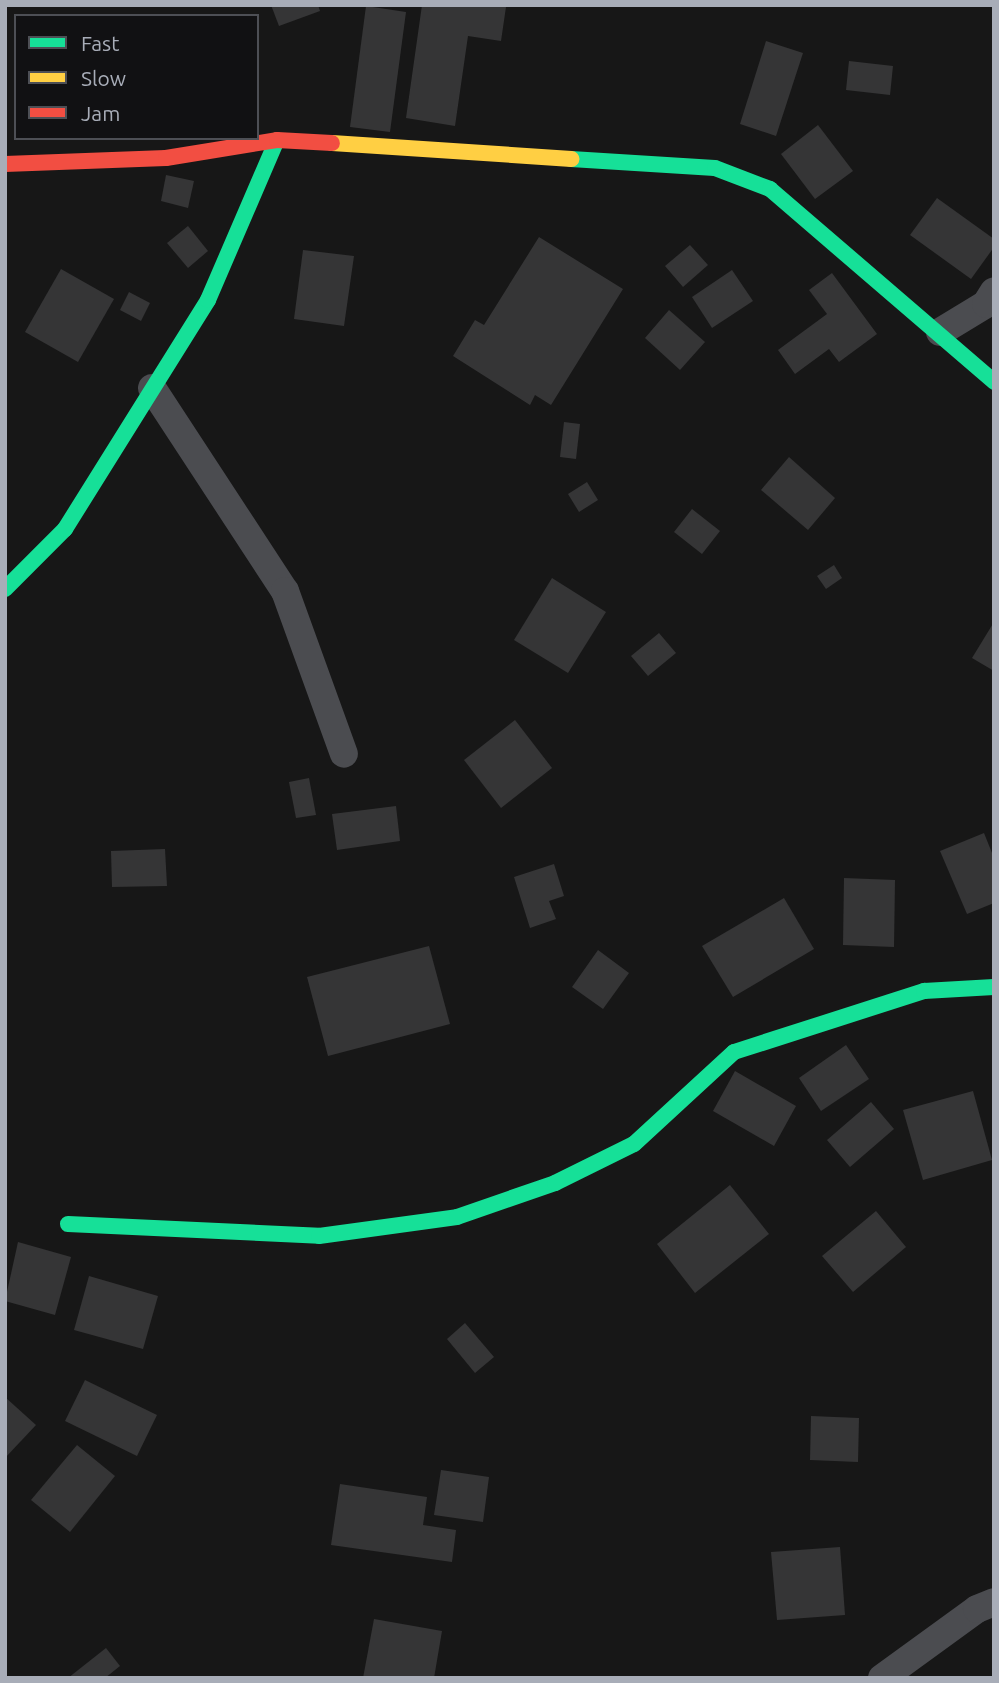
<!DOCTYPE html>
<style>
body{margin:0}
#map{position:relative;width:999px;height:1683px;overflow:hidden;background:#171717;font-family:Ubuntu,sans-serif}
div>[style]{position:absolute}
[style*='--x']{left:calc(var(--x)*1px);top:calc(var(--y)*1px);width:calc(var(--w)*1px);rotate:calc(var(--a)*1deg)}
.building>*{inset:0;background:#353536}
.street>*{height:28px;margin:-14px;padding:0 14px;transform-origin:14px;border-radius:14px;background:#4b4c50}
.fast>*{height:16px;margin:-8px;padding:0 8px;transform-origin:8px;border-radius:8px;background:#16e098}
.slow>*{height:16px;margin:-8px;padding:0 8px;transform-origin:8px;border-radius:8px;background:#ffcf43}
.jam>*{height:16px;margin:-8px;padding:0 8px;transform-origin:8px;border-radius:8px;background:#f24e42}
span{translate:-50% -50%;white-space:nowrap;text-align:center;line-height:1.15;-webkit-text-stroke:5px #111113;paint-order:stroke}
.frame{position:absolute;inset:0;border:7px solid #a8adb8;pointer-events:none}
.legend{position:absolute;left:14px;top:14px;width:245px;height:126px;box-sizing:border-box;background:#111113;border:2px solid #4d4f55;margin:0;padding:9px 12px;list-style:none;font-size:21px;color:#a8adb8}
.legend li{display:flex;align-items:center;gap:14px;height:35px}
.legend b{width:35px;border:2px solid #4d4f55}
</style>
<div id="map">
<div class="building">
<i style="clip-path:polygon(271px 5px,318px 5px,320px 11px,279px 26px)"></i>
<i style="clip-path:polygon(422px 5px,506px 7px,501px 41px,468px 36px,455px 126px,406px 118px)"></i>
<i style="clip-path:polygon(366px 6px,406px 12px,390px 132px,350px 127px)"></i>
<i style="clip-path:polygon(766px 41px,803px 53px,776px 136px,740px 124px)"></i>
<i style="clip-path:polygon(849px 61px,893px 66px,890px 95px,846px 90px)"></i>
<i style="clip-path:polygon(818px 125px,853px 171px,815px 199px,781px 154px)"></i>
<i style="clip-path:polygon(166px 175px,194px 181px,188px 208px,161px 201px)"></i>
<i style="clip-path:polygon(937px 198px,994px 239px,994px 247px,971px 279px,910px 235px)"></i>
<i style="clip-path:polygon(188px 226px,208px 251px,188px 268px,167px 243px)"></i>
<i style="clip-path:polygon(539px 237px,623px 289px,551px 405px,535px 395px,530px 405px,453px 356px,475px 320px,484px 325px)"></i>
<i style="clip-path:polygon(690px 245px,708px 265px,683px 287px,665px 266px)"></i>
<i style="clip-path:polygon(303px 250px,354px 256px,344px 326px,294px 319px)"></i>
<i style="clip-path:polygon(61px 269px,114px 299px,78px 362px,25px 332px)"></i>
<i style="clip-path:polygon(732px 270px,753px 301px,712px 328px,692px 297px)"></i>
<i style="clip-path:polygon(832px 273px,877px 334px,839px 362px,829px 349px,795px 374px,778px 350px,827px 314px,809px 290px)"></i>
<i style="clip-path:polygon(129px 292px,150px 303px,141px 321px,120px 310px)"></i>
<i style="clip-path:polygon(669px 310px,705px 342px,680px 370px,645px 338px)"></i>
<i style="clip-path:polygon(564px 422px,580px 424px,576px 459px,560px 457px)"></i>
<i style="clip-path:polygon(789px 457px,835px 498px,808px 530px,761px 490px)"></i>
<i style="clip-path:polygon(587px 482px,598px 500px,579px 512px,568px 494px)"></i>
<i style="clip-path:polygon(692px 509px,720px 531px,702px 554px,674px 532px)"></i>
<i style="clip-path:polygon(834px 565px,842px 578px,826px 589px,817px 576px)"></i>
<i style="clip-path:polygon(552px 578px,606px 612px,568px 673px,514px 640px)"></i>
<i style="clip-path:polygon(994px 622px,994px 671px,972px 658px)"></i>
<i style="clip-path:polygon(659px 633px,676px 653px,648px 676px,631px 656px)"></i>
<i style="clip-path:polygon(515px 720px,552px 768px,501px 808px,464px 760px)"></i>
<i style="clip-path:polygon(309px 778px,316px 815px,296px 818px,289px 782px)"></i>
<i style="clip-path:polygon(396px 806px,400px 841px,337px 850px,332px 814px)"></i>
<i style="clip-path:polygon(984px 833px,994px 858px,994px 903px,967px 914px,940px 851px)"></i>
<i style="clip-path:polygon(165px 849px,167px 886px,112px 887px,111px 851px)"></i>
<i style="clip-path:polygon(554px 864px,564px 896px,549px 901px,556px 919px,530px 928px,514px 877px)"></i>
<i style="clip-path:polygon(844px 878px,895px 880px,894px 947px,843px 945px)"></i>
<i style="clip-path:polygon(784px 898px,814px 949px,733px 997px,702px 946px)"></i>
<i style="clip-path:polygon(429px 946px,450px 1024px,328px 1056px,307px 977px)"></i>
<i style="clip-path:polygon(598px 950px,629px 973px,603px 1009px,572px 987px)"></i>
<i style="clip-path:polygon(846px 1045px,869px 1079px,821px 1111px,799px 1078px)"></i>
<i style="clip-path:polygon(735px 1071px,796px 1106px,774px 1146px,713px 1111px)"></i>
<i style="clip-path:polygon(973px 1091px,992px 1160px,923px 1180px,903px 1110px)"></i>
<i style="clip-path:polygon(871px 1102px,894px 1129px,850px 1167px,827px 1140px)"></i>
<i style="clip-path:polygon(730px 1185px,769px 1234px,695px 1293px,657px 1244px)"></i>
<i style="clip-path:polygon(876px 1211px,906px 1247px,853px 1292px,822px 1256px)"></i>
<i style="clip-path:polygon(18px 1242px,71px 1257px,55px 1315px,5px 1301px)"></i>
<i style="clip-path:polygon(89px 1276px,158px 1296px,143px 1349px,74px 1330px)"></i>
<i style="clip-path:polygon(465px 1323px,494px 1357px,475px 1373px,447px 1339px)"></i>
<i style="clip-path:polygon(85px 1380px,157px 1415px,137px 1456px,65px 1421px)"></i>
<i style="clip-path:polygon(5px 1397px,36px 1425px,5px 1458px)"></i>
<i style="clip-path:polygon(811px 1416px,859px 1418px,858px 1462px,810px 1460px)"></i>
<i style="clip-path:polygon(77px 1445px,115px 1476px,70px 1532px,31px 1500px)"></i>
<i style="clip-path:polygon(441px 1470px,489px 1477px,483px 1522px,434px 1515px)"></i>
<i style="clip-path:polygon(340px 1484px,427px 1497px,423px 1525px,456px 1530px,452px 1562px,331px 1545px)"></i>
<i style="clip-path:polygon(840px 1547px,845px 1615px,777px 1620px,771px 1552px)"></i>
<i style="clip-path:polygon(374px 1619px,442px 1631px,434px 1678px,363px 1678px)"></i>
<i style="clip-path:polygon(106px 1648px,120px 1666px,105px 1678px,68px 1678px)"></i>
</div>
<div class="street">
<i style="--x:940;--y:332;--w:54;--a:-31.3"></i>
<i style="--x:986;--y:304;--w:15;--a:-58"></i>
<i style="--x:152;--y:388;--w:243;--a:56.8"></i>
<i style="--x:285;--y:591;--w:173;--a:70.1"></i>
<i style="--x:882;--y:1678;--w:117;--a:-36"></i>
<i style="--x:977;--y:1609;--w:18;--a:-22"></i>
</div>
<div class="fast">
<i style="--x:571;--y:159;--w:144;--a:3.6"></i>
<i style="--x:715;--y:168;--w:59;--a:20.9"></i>
<i style="--x:770;--y:189;--w:296;--a:40.7"></i>
<i style="--x:5;--y:589;--w:85;--a:-45"></i>
<i style="--x:65;--y:529;--w:270;--a:-58"></i>
<i style="--x:208;--y:300;--w:174;--a:-66.7"></i>
<i style="--x:68;--y:1224;--w:251;--a:2.7"></i>
<i style="--x:319;--y:1236;--w:139;--a:-7.8"></i>
<i style="--x:457;--y:1217;--w:104;--a:-19.1"></i>
<i style="--x:555;--y:1183;--w:88;--a:-26.3"></i>
<i style="--x:634;--y:1144;--w:136;--a:-42.6"></i>
<i style="--x:734;--y:1052;--w:200;--a:-17.8"></i>
<i style="--x:924;--y:991;--w:70;--a:-3.3"></i>
</div>
<div class="slow">
<i style="--x:332;--y:143;--w:240;--a:3.8"></i>
</div>
<div class="jam">
<i style="--x:5;--y:164;--w:161;--a:-2.1"></i>
<i style="--x:166;--y:158;--w:112;--a:-9.2"></i>
<i style="--x:277;--y:140;--w:55;--a:3.1"></i>
</div>
<div class="frame"></div>
<ul class="legend">
<li><b style="height:9px;background:#16e098"></b>Fast</li>
<li><b style="height:9px;background:#ffcf43"></b>Slow</li>
<li><b style="height:9px;background:#f24e42"></b>Jam</li>
</ul>
</div>
